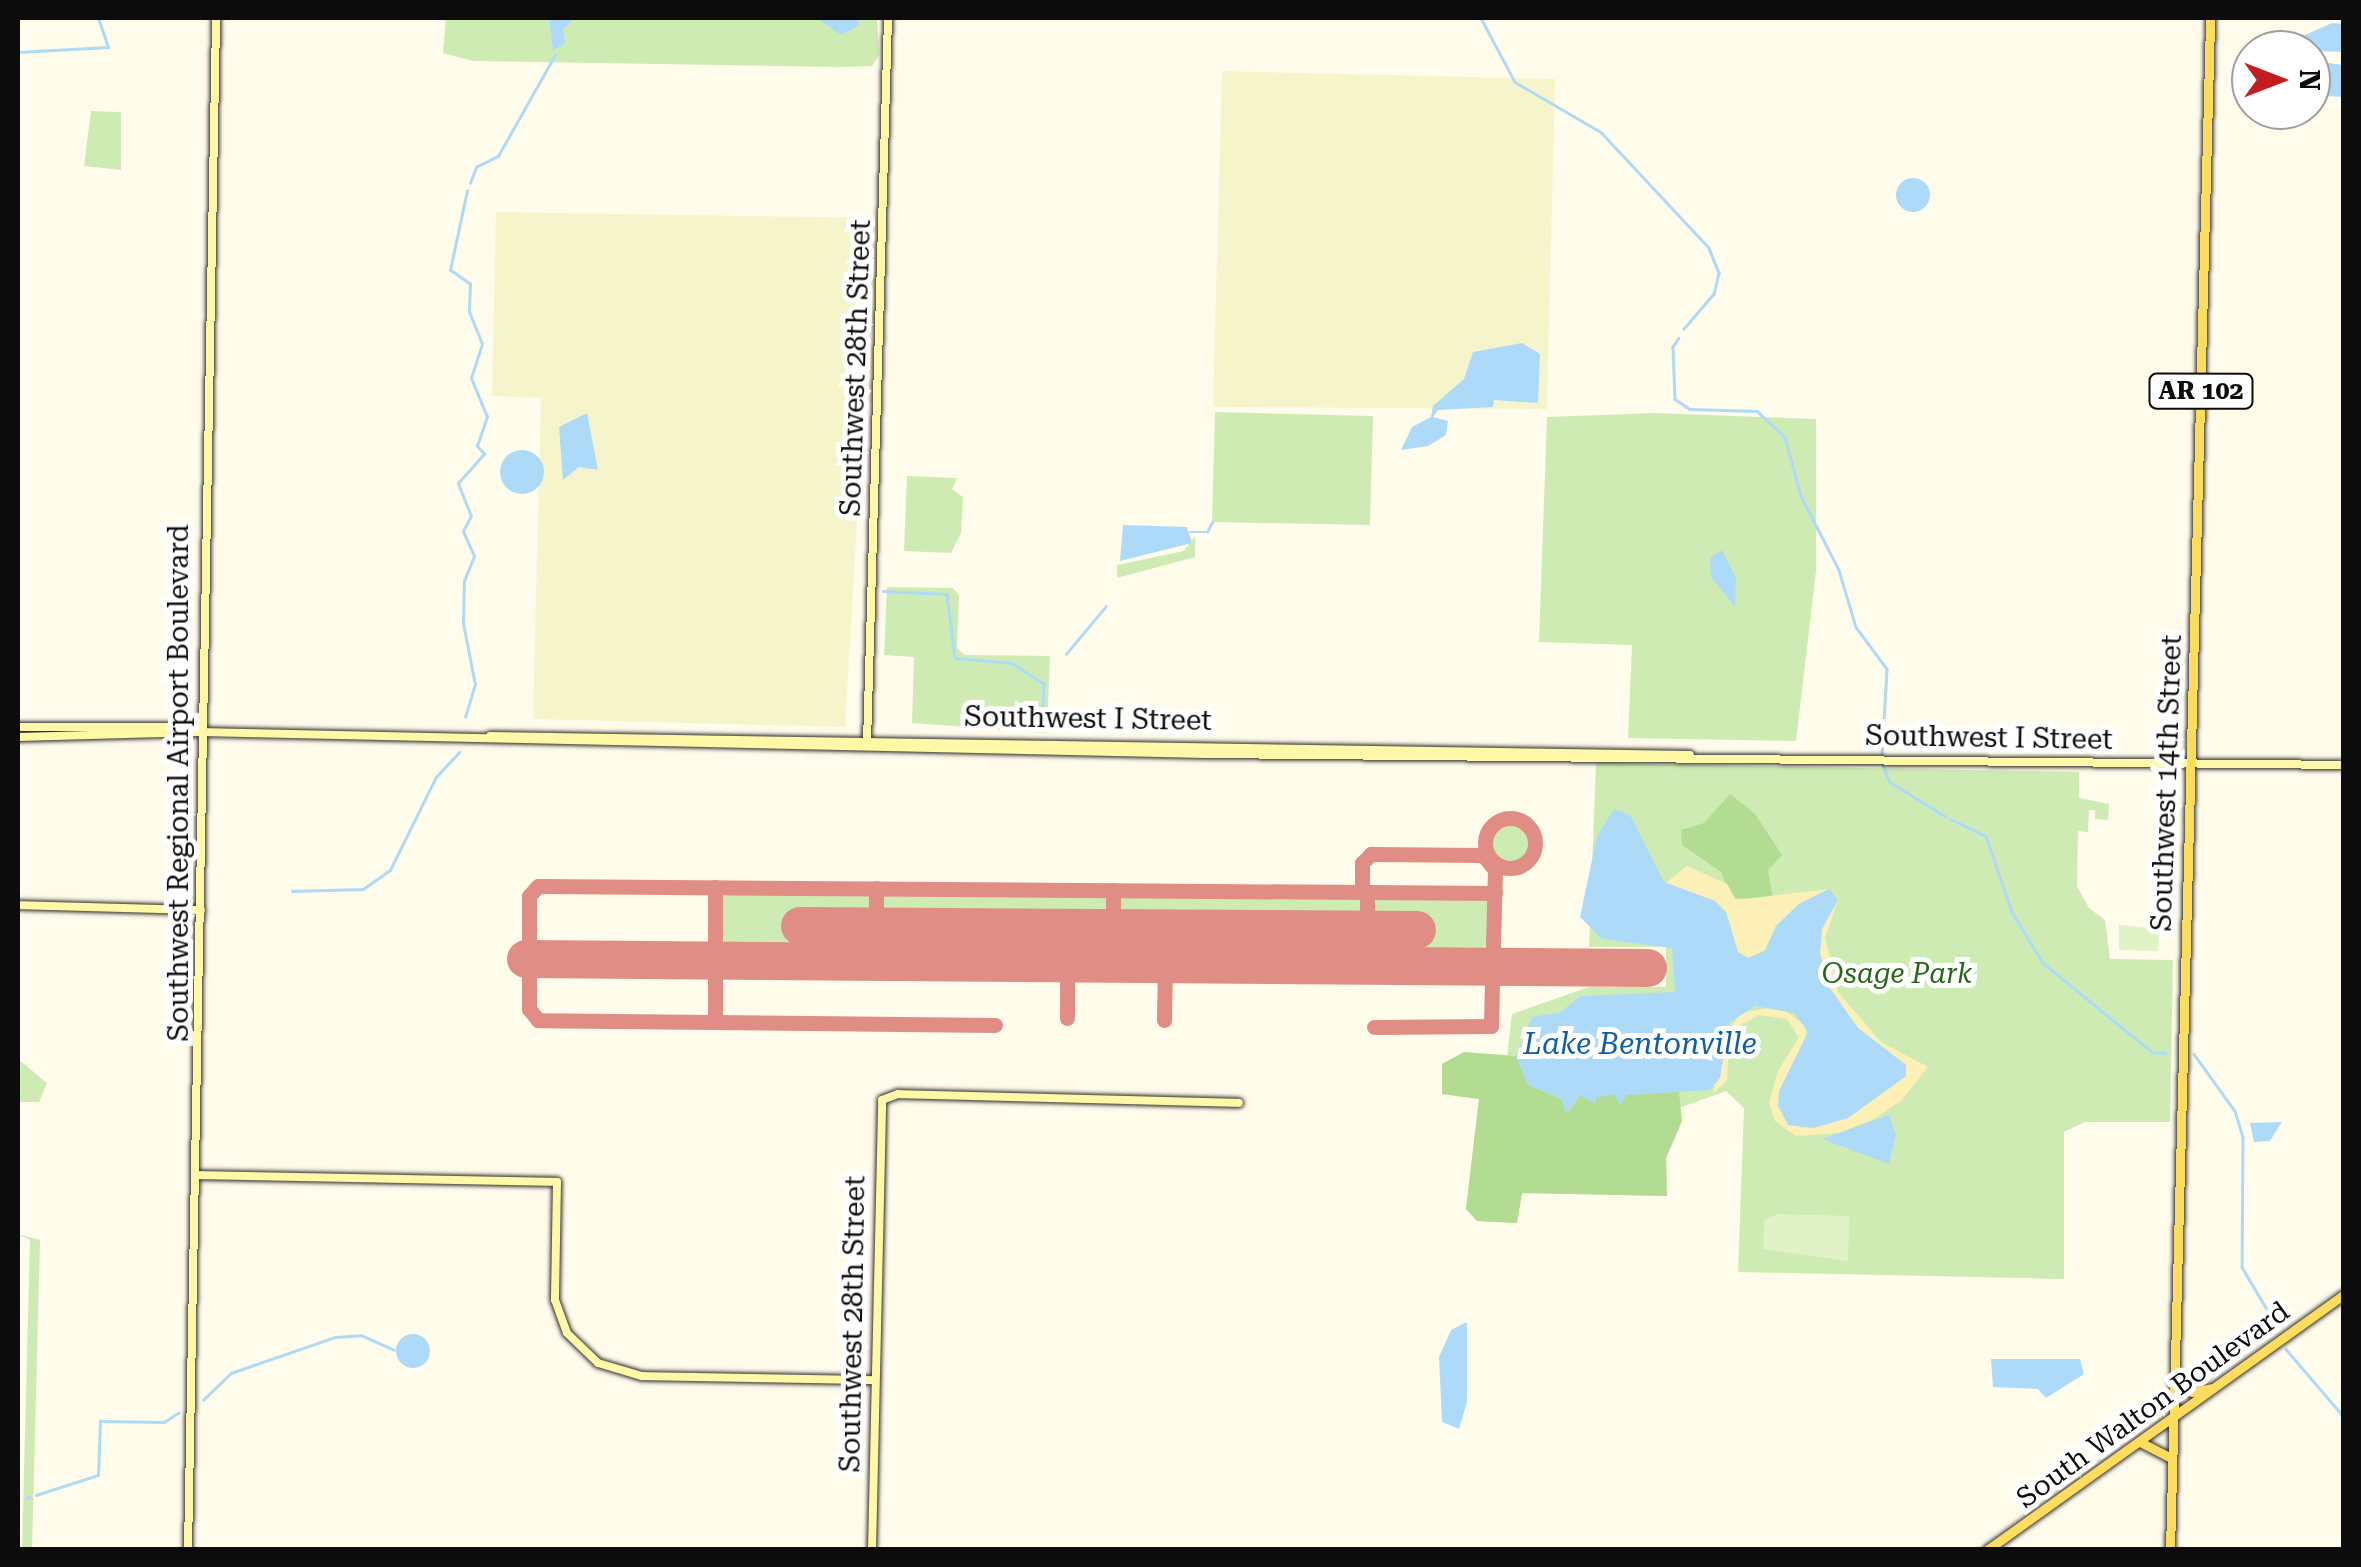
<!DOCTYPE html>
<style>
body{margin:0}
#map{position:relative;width:2361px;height:1567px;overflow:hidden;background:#fffcec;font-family:"Roboto Serif",serif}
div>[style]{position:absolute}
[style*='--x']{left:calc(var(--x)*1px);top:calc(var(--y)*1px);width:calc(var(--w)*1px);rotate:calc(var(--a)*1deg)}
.farmland>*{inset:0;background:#f6f4cb}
.green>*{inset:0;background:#ceebb4}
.round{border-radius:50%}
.forest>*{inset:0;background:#b1dc92}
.sand>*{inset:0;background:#fdf0b6}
.pitch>*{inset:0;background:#e1f2c6}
.water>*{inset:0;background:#aedaf9}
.stream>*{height:2.5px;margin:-1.25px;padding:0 1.25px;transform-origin:1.25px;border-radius:1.25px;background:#aedaf9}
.taxiway>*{height:15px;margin:-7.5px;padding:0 7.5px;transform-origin:7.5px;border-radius:7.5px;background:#e08d86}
.taxiway>.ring{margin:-7.5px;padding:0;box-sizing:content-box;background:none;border:15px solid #e08d86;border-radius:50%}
.runway>*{height:38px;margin:-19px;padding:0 19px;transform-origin:19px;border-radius:19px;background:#e08d86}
.roads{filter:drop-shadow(0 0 2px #2e2e2e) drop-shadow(0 0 2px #2e2e2e)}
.secondary>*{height:8px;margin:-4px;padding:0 4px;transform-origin:4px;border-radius:4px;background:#fff8a7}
.primary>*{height:9px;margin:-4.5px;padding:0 4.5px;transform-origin:4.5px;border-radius:4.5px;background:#ffdd5c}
span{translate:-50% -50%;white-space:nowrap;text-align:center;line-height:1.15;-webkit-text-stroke:10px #fff;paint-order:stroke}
.shield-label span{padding:2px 8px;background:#fff;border:2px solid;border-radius:8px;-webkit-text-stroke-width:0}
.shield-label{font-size:25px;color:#0c0c0c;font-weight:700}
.street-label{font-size:28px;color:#0c0c0c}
.park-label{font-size:28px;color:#27671a;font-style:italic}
.water-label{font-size:30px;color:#105ea3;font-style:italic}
.frame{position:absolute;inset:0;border:20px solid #0c0c0c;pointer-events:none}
.north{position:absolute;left:2231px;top:30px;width:100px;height:100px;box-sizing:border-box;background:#fff;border:2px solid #9e9e9e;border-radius:50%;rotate:90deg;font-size:28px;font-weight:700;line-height:40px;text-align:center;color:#0c0c0c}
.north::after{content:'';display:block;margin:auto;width:35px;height:45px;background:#c21e20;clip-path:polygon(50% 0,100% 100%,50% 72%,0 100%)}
</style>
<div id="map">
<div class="farmland">
<i style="clip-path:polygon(1222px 71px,1555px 79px,1547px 409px,1213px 407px)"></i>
<i style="clip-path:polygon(496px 212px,881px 218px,874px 403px,864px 404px,845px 727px,533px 719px,541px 398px,492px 396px)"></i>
</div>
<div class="green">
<i style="clip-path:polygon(446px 18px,877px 18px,879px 55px,872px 66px,843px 67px,473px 61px,443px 53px)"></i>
<i style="clip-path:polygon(91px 111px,121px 112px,121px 170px,84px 166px)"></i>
<i style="clip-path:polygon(1215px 412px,1373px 416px,1370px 525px,1212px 522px)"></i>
<i style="clip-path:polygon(1655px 413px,1816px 419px,1816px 571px,1796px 741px,1628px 738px,1632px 645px,1539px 642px,1547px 417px)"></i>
<i style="clip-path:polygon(907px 476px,957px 478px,952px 489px,963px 497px,961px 533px,951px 553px,904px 551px)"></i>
<i style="clip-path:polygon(1195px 536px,1195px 557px,1117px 578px,1117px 565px,1184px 551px)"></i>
<i style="clip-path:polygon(887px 587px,953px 588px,959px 595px,957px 648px,965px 655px,1050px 656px,1047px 733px,912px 723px,914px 657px,884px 655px)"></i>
<i style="clip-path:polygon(1596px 763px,2079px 772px,2079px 798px,2109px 804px,2108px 820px,2095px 819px,2095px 810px,2089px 810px,2088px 832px,2078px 831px,2077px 886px,2089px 908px,2105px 920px,2110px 959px,2173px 960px,2170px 1122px,2085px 1122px,2064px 1132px,2064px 1279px,1738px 1272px,1744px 1108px,1726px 1091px,1679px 1108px,1682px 1121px,1666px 1158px,1667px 1196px,1522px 1193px,1517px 1223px,1477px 1221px,1466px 1209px,1479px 1099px,1442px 1094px,1442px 1064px,1464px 1052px,1507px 1057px,1512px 1014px,1589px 987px,1666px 987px,1666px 947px,1589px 947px)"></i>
<i class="round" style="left:1489px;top:822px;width:42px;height:42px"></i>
<i style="clip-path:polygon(750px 892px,1477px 899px,1488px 901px,1491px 944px,1462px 958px,734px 952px,721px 938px,723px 896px)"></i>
<i style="clip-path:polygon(18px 1059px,47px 1083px,39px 1102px,18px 1102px)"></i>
<i style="clip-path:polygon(18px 1234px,40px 1240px,32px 1550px,22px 1549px,30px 1240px)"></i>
</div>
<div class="forest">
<i style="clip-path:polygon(1730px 794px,1755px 814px,1782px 855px,1768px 870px,1773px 899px,1732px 898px,1721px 872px,1682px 845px,1681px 830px,1704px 823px)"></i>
<i style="clip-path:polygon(1464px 1052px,1516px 1056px,1528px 1085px,1561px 1099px,1569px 1111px,1580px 1095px,1679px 1092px,1682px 1121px,1666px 1158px,1667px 1196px,1522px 1193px,1517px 1223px,1477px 1221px,1466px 1209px,1479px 1099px,1442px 1094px,1442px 1064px)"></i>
</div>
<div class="sand">
<i style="clip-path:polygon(1687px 866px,1727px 884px,1736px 900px,1829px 889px,1799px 904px,1776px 926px,1765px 950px,1749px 958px,1738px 952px,1726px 912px,1715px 901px,1666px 883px)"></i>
<i style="clip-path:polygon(1838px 900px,1825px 938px,1838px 992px,1881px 1042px,1928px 1067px,1901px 1101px,1874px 1119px,1839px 1133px,1796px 1136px,1775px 1121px,1769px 1103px,1778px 1071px,1799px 1037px,1787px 1019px,1759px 1015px,1742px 1024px,1729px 1046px,1727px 1080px,1713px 1094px,1721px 1041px,1741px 1013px,1778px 1006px,1805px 1025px,1806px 1040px,1779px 1091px,1800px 1128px,1848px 1118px,1906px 1076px,1906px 1065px,1858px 1028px,1829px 987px,1820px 953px,1822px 929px)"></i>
</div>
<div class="pitch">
<i style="clip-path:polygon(2119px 925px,2160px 929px,2158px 951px,2119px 950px)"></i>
<i style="clip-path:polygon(1778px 1214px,1849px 1216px,1848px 1261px,1763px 1249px,1764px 1220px)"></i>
</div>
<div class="water">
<i style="clip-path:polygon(549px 18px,575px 18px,563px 29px,565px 43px,553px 51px)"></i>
<i style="clip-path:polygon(817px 18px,858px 18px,859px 25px,841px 35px)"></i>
<i style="clip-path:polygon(2332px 23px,2343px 24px,2343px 52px,2298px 50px,2296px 39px)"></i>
<i style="clip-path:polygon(2322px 62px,2343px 65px,2343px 97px,2311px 95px,2311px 65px)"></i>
<i class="round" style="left:1896px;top:178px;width:34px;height:34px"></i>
<i style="clip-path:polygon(1522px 343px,1540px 354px,1538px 403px,1494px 400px,1493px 407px,1438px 410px,1433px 417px,1448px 421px,1446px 435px,1428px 446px,1401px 450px,1412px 427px,1431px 417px,1433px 406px,1464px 379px,1473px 352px)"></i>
<i style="clip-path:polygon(587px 413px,598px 470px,579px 467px,563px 480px,559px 427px)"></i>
<i class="round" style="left:500px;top:450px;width:44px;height:44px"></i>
<i style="clip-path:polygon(1123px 525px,1187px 527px,1192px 543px,1120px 561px)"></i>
<i style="clip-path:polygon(1722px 550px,1736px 578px,1735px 607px,1711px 577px,1710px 558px)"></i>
<i style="clip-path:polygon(1614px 809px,1630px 815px,1664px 882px,1715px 901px,1726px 912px,1738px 952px,1748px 958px,1765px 951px,1776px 926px,1799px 904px,1829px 889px,1838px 900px,1822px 929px,1820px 953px,1829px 987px,1858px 1028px,1906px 1065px,1906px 1076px,1848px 1118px,1814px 1128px,1788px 1125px,1778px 1106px,1779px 1091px,1808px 1032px,1794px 1013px,1755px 1006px,1729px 1023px,1720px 1078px,1710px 1090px,1627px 1095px,1620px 1105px,1615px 1095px,1597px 1097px,1595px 1104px,1580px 1095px,1565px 1114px,1562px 1099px,1528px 1085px,1516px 1056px,1532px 1017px,1561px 1012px,1580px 996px,1675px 992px,1672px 948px,1602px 939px,1580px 917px,1597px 836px)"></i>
<i style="clip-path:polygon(1889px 1115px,1896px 1135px,1889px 1164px,1822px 1139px)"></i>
<i style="clip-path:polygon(2282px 1122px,2270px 1141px,2254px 1142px,2250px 1123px)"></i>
<i style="clip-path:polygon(1467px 1322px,1467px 1402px,1459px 1429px,1442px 1422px,1439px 1357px,1451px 1330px)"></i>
<i class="round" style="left:396px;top:1334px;width:34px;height:34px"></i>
<i style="clip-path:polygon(1991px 1359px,2080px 1359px,2084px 1374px,2046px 1398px,2038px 1389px,1993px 1387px)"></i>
</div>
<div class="stream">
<i style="--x:1481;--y:18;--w:72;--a:62"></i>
<i style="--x:1515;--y:82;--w:99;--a:30.2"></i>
<i style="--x:1601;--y:132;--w:158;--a:47"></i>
<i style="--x:1709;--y:248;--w:27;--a:68"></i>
<i style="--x:1719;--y:273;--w:22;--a:103"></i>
<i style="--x:1714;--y:294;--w:46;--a:130.6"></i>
<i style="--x:18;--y:52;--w:90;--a:-3.2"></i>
<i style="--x:108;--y:47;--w:31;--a:-109"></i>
<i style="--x:470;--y:183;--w:17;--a:-69"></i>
<i style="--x:476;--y:167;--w:25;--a:-27"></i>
<i style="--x:498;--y:156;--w:116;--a:-60.6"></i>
<i style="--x:1679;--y:338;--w:11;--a:124"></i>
<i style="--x:1673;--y:347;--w:52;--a:87.8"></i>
<i style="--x:1675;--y:399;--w:18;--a:34"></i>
<i style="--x:1690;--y:409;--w:67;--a:1.7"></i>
<i style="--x:1757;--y:411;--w:38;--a:43"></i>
<i style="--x:1785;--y:437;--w:61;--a:74.8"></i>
<i style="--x:1801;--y:496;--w:83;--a:62.8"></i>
<i style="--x:1839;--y:570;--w:59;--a:73.4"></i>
<i style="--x:1856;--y:627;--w:52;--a:53.6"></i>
<i style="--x:1887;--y:669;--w:88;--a:93.3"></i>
<i style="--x:1190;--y:532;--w:17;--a:0"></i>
<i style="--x:1207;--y:532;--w:11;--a:-63"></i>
<i style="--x:883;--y:591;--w:64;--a:2.7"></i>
<i style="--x:947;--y:594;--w:64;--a:82.9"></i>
<i style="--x:955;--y:658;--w:57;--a:5"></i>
<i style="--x:1012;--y:663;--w:38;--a:33"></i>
<i style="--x:1044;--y:684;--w:41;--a:92.8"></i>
<i style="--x:1066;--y:654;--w:62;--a:-50.2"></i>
<i style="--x:465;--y:717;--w:34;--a:-73"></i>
<i style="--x:475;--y:685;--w:63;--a:-101"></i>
<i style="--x:463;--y:623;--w:42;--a:-88.6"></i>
<i style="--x:464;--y:581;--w:27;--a:-68"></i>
<i style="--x:474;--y:556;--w:27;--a:-114"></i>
<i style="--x:463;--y:531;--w:17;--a:-62"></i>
<i style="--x:471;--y:516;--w:35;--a:-112"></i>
<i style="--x:458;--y:483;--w:39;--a:-48"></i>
<i style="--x:484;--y:454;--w:11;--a:-131"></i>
<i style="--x:477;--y:446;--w:31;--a:-71"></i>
<i style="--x:487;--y:417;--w:42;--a:-112.3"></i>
<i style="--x:471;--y:378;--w:36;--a:-72"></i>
<i style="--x:482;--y:344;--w:35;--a:-112"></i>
<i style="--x:469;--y:311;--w:27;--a:-88"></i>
<i style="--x:470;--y:284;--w:24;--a:-145"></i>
<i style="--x:450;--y:270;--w:81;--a:-77.9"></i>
<i style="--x:1883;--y:765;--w:18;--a:68"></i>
<i style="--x:1890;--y:782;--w:65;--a:31.7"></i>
<i style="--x:1951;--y:819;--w:39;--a:26"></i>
<i style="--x:1986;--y:836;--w:80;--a:71.1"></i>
<i style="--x:2012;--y:912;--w:60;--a:58.7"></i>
<i style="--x:2043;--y:963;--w:141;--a:39.2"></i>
<i style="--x:2152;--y:1052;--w:13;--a:4"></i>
<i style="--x:292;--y:891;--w:71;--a:-1.6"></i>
<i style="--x:363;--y:889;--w:33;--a:-35"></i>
<i style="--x:390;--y:870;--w:104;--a:-63.7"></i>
<i style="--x:436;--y:777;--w:34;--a:-47"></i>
<i style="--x:2194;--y:1054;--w:70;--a:54.3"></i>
<i style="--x:2235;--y:1111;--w:27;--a:73"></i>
<i style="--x:2243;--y:1137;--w:130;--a:90.4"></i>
<i style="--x:2242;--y:1267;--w:71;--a:59.5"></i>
<i style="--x:2286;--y:1349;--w:89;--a:49.5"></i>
<i style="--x:203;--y:1400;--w:39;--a:-44"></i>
<i style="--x:231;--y:1373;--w:110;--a:-19.1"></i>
<i style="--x:335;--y:1337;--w:26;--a:-4"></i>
<i style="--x:361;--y:1335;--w:36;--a:24"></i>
<i style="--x:36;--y:1495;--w:65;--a:-17.9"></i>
<i style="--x:98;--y:1475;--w:54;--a:-87.9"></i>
<i style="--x:100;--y:1421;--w:64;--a:0.9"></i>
<i style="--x:164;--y:1422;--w:17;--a:-33"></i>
<i style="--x:27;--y:1498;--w:3;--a:-18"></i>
</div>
<div class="taxiway">
<i class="ring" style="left:1485px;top:818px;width:35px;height:35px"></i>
<i style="--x:1362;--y:892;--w:29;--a:-90"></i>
<i style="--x:1362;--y:863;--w:13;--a:-45"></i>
<i style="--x:1371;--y:854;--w:112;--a:0.5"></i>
<i style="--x:1483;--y:855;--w:19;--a:51"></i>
<i style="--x:1495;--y:870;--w:156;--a:91.5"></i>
<i style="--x:1491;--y:1026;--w:117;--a:179.5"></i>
<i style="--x:876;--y:926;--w:38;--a:-90"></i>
<i style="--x:1113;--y:928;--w:38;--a:-90"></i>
<i style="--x:1367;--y:930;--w:38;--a:-90"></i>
<i style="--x:1067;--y:1018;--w:90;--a:-90"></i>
<i style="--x:1164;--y:1020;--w:56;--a:-89"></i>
<i style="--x:715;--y:1022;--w:135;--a:-90"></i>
<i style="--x:995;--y:1025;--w:457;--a:-179.4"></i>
<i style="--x:538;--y:1020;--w:14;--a:-129"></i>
<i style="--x:529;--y:1009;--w:113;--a:-90"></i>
<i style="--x:529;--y:896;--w:13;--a:-48"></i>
<i style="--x:538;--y:886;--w:957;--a:0.42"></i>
</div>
<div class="runway">
<i style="--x:800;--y:926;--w:617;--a:0.37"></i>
<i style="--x:526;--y:959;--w:1122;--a:0.46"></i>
</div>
<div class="roads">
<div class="secondary">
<i style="--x:18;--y:727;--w:167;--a:0"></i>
<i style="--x:185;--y:727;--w:15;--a:20"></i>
<i style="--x:490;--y:736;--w:1200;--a:0.91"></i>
<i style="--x:18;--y:737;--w:181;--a:-1.6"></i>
<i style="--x:199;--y:732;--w:1007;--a:1.25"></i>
<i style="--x:1206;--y:754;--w:1138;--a:0.55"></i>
<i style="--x:867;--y:743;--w:725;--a:-88.34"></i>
<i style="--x:18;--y:905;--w:183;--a:1.6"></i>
<i style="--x:198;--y:1175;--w:359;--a:1.1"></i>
<i style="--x:557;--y:1182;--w:118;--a:91"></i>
<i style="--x:555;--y:1300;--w:35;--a:70"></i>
<i style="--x:567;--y:1333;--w:43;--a:44.1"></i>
<i style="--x:598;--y:1363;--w:46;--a:16.5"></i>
<i style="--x:642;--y:1376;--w:233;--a:1"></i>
<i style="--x:188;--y:1550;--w:1532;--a:-88.95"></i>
<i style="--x:872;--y:1550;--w:450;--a:-88.7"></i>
<i style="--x:882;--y:1100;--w:17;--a:-21"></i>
<i style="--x:898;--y:1094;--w:341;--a:1.5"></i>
</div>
<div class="primary">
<i style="--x:2173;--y:1380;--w:22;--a:32"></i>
<i style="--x:2192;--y:1392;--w:20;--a:-11"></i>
<i style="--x:2140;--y:1442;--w:35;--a:27"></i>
<i style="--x:1987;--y:1550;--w:439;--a:-35.6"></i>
<i style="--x:2170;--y:1550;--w:1533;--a:-88.5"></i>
</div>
</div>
<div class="shield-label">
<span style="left:2201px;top:391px">AR 102</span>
</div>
<div class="street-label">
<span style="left:856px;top:368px;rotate:-88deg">Southwest 28th Street</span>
<span style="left:1088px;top:719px;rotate:1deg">Southwest I Street</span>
<span style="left:1989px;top:738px;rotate:1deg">Southwest I Street</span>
<span style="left:179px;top:783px;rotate:-90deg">Southwest Regional Airport Boulevard</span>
<span style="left:2167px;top:783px;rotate:-88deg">Southwest 14th Street</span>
<span style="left:853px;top:1324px;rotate:-89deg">Southwest 28th Street</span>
<span style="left:2153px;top:1405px;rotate:-36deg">South Walton Boulevard</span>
</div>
<div class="park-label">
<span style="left:1897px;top:974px">Osage Park</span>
</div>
<div class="water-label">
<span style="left:1640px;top:1044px">Lake Bentonville</span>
</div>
<div class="frame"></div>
<div class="north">N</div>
</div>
